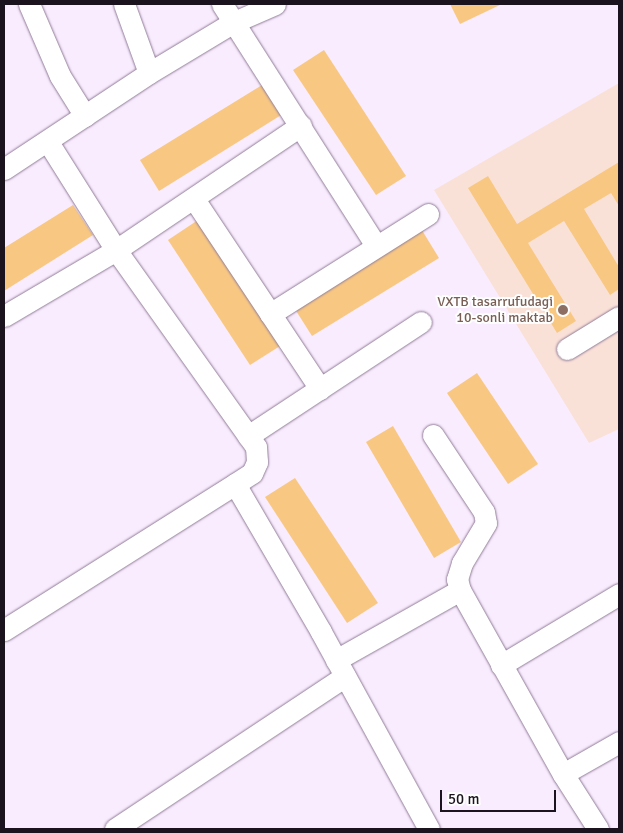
<!DOCTYPE html>
<style>
body{margin:0}
#map{position:relative;width:623px;height:833px;overflow:hidden;background:#f9ecfe;font-family:Signika,sans-serif}
div>[style]{position:absolute}
[style*='--x']{left:calc(var(--x)*1px);top:calc(var(--y)*1px);width:calc(var(--w)*1px);rotate:calc(var(--a)*1deg)}
.education>*{inset:0;background:#fae1d8}
.building>*{inset:0;background:#f8c883}
.roads{filter:drop-shadow(0 0 1px #907b97) drop-shadow(0 0 1px #907b97)}
.minor>*{height:21px;margin:-10.5px;padding:0 10.5px;transform-origin:10.5px;border-radius:10.5px;background:#fff}
.dots>*{width:14px;height:14px;translate:-50% -50%;box-sizing:border-box;border:2px solid #fefefe;border-radius:50%}
span{translate:-50% -50%;white-space:nowrap;text-align:center;line-height:1.15;-webkit-text-stroke:4px #fefefe;paint-order:stroke}
.education-label{font-size:14px;color:#785e54}
.right{translate:-100% -50%;text-align:right}
.frame{position:absolute;inset:0;border:5px solid #1b131d;pointer-events:none}
.scale{position:absolute;left:440px;top:790px;width:116px;height:22px;box-sizing:border-box;border:2px solid #1b131d;border-top:0;padding-left:6px;font-size:15px;line-height:18px;white-space:nowrap;color:#1b131d;-webkit-text-stroke:4px #fefefe;paint-order:stroke}
</style>
<div id="map">
<div class="education">
<i style="clip-path:polygon(619px 83px,619px 429px,589px 443px,434px 190px)"></i>
</div>
<div class="building">
<i style="clip-path:polygon(450px 4px,502px 4px,460px 24px)"></i>
<i style="clip-path:polygon(324px 50px,406px 176px,376px 195px,293px 70px)"></i>
<i style="clip-path:polygon(267px 82px,286px 112px,159px 191px,140px 160px)"></i>
<i style="clip-path:polygon(619px 162px,619px 206px,611px 193px,584px 209px,619px 267px,619px 289px,610px 295px,564px 221px,528px 243px,576px 321px,557px 333px,468px 188px,488px 176px,517px 224px)"></i>
<i style="clip-path:polygon(73px 205px,93px 235px,4px 291px,4px 248px)"></i>
<i style="clip-path:polygon(198px 220px,280px 346px,250px 365px,168px 240px)"></i>
<i style="clip-path:polygon(420px 227px,439px 258px,312px 336px,293px 306px)"></i>
<i style="clip-path:polygon(477px 373px,538px 464px,508px 484px,447px 393px)"></i>
<i style="clip-path:polygon(393px 426px,461px 542px,434px 558px,366px 442px)"></i>
<i style="clip-path:polygon(295px 478px,378px 603px,347px 623px,265px 497px)"></i>
</div>
<div class="roads">
<div class="minor">
<i style="--x:29;--y:4;--w:78;--a:66.7"></i>
<i style="--x:60;--y:76;--w:47;--a:58"></i>
<i style="--x:124;--y:4;--w:73;--a:70.1"></i>
<i style="--x:222;--y:4;--w:287;--a:57.5"></i>
<i style="--x:48;--y:142;--w:128;--a:57.8"></i>
<i style="--x:116;--y:250;--w:242;--a:54.6"></i>
<i style="--x:256;--y:447;--w:15;--a:86"></i>
<i style="--x:257;--y:462;--w:12;--a:114"></i>
<i style="--x:252;--y:473;--w:20;--a:147"></i>
<i style="--x:235;--y:484;--w:171;--a:59.8"></i>
<i style="--x:321;--y:632;--w:225;--a:61.3"></i>
<i style="--x:4;--y:169;--w:174;--a:-33.5"></i>
<i style="--x:149;--y:73;--w:97;--a:-31.1"></i>
<i style="--x:232;--y:23;--w:47;--a:-23.8"></i>
<i style="--x:194;--y:199;--w:228;--a:56.4"></i>
<i style="--x:270;--y:314;--w:187;--a:-32.3"></i>
<i style="--x:4;--y:316;--w:130;--a:-30.5"></i>
<i style="--x:116;--y:250;--w:223;--a:-34"></i>
<i style="--x:567;--y:349;--w:61;--a:-31.6"></i>
<i style="--x:433;--y:435;--w:92;--a:56.5"></i>
<i style="--x:484;--y:512;--w:11;--a:80"></i>
<i style="--x:486;--y:523;--w:47;--a:121"></i>
<i style="--x:462;--y:563;--w:17;--a:107"></i>
<i style="--x:457;--y:579;--w:11;--a:75"></i>
<i style="--x:248;--y:436;--w:207;--a:-33.4"></i>
<i style="--x:4;--y:630;--w:273;--a:-32.3"></i>
<i style="--x:336;--y:660;--w:142;--a:-29.4"></i>
<i style="--x:460;--y:590;--w:211;--a:60.8"></i>
<i style="--x:563;--y:774;--w:65;--a:57.5"></i>
<i style="--x:501;--y:665;--w:138;--a:-31"></i>
<i style="--x:563;--y:774;--w:64;--a:-29.7"></i>
<i style="--x:115;--y:829;--w:276;--a:-33.6"></i>
</div>
</div>
<div class="dots">
<i style="left:563px;top:310px;background:#8d6e63"></i>
</div>
<div class="education-label">
<span class="right" style="left:553px;top:310px">VXTB tasarrufudagi<br>10-sonli maktab</span>
</div>
<div class="frame"></div>
<div class="scale">50 m</div>
</div>
